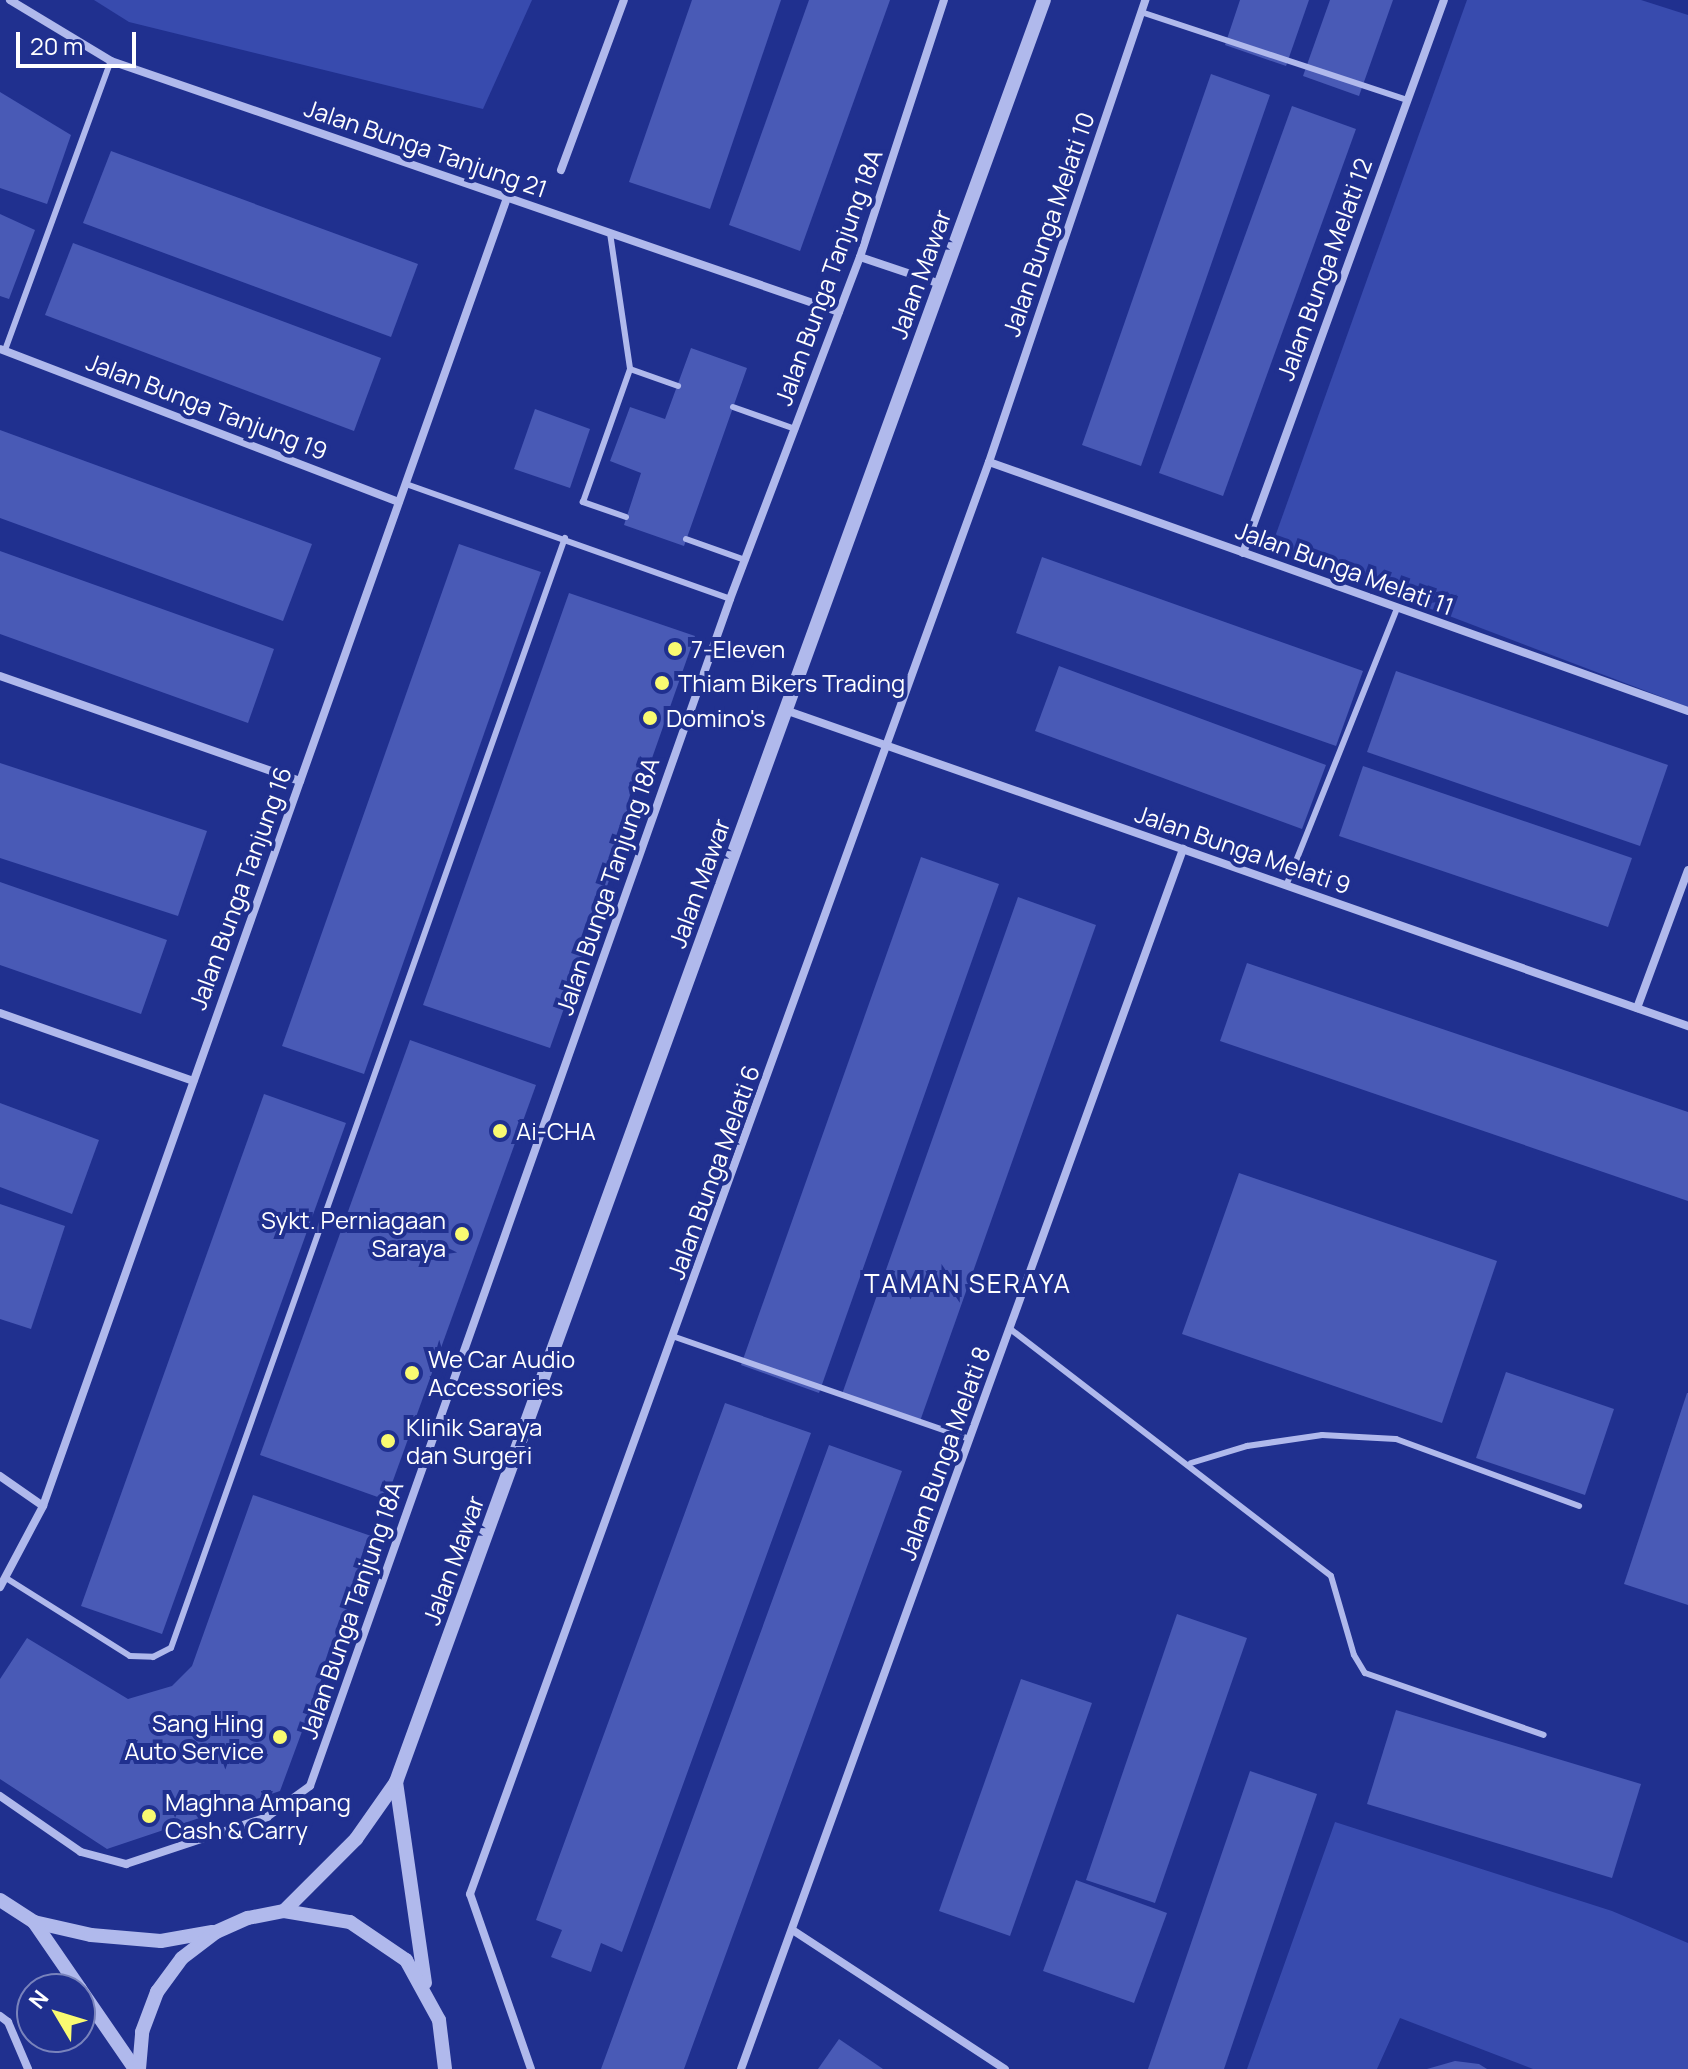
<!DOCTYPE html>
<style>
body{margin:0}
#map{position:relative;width:1688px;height:2069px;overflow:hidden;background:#20308f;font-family:Manrope,sans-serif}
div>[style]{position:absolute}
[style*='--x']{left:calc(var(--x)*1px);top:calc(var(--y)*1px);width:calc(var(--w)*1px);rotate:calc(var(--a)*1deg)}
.green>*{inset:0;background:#384bae}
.building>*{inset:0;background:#495ab6}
.service>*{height:6px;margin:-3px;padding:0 3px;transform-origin:3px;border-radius:3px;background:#b0b9ec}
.minor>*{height:8px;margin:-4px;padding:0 4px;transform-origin:4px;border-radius:4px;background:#b0b9ec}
.tertiary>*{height:14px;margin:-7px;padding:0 7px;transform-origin:7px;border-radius:7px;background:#b0b9ec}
.dots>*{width:22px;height:22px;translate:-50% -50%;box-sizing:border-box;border:4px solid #20308f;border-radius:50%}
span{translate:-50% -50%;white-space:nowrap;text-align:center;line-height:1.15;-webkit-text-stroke:8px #20308f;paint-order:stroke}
.street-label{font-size:24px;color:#fff}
.poi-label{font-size:24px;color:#fff}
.left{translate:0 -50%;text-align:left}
.right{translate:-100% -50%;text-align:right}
.neighbourhood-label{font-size:26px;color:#fff;letter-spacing:2px}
.north{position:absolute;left:16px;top:1973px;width:80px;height:80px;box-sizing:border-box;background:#20308f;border:2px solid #7983bc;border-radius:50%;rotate:308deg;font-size:22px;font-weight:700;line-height:32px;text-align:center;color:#fff}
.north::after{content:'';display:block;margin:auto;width:28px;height:36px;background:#f9fa71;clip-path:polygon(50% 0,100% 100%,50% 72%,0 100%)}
.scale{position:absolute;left:16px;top:32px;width:120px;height:36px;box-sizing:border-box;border:4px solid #fff;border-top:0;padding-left:10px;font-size:24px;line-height:28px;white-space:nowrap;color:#fff;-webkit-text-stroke:6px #20308f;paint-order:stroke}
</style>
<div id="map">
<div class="green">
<i style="clip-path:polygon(94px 0,532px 0,483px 109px,129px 22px)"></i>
<i style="clip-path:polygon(1467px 0,1641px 0,1688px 15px,1688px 707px,1271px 548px)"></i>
<i style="clip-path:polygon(1335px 1822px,1612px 1911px,1688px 1943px,1688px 2069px,1533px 2069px,1400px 2018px,1377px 2069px,1247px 2069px)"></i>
</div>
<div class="building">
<i style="clip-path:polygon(692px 0,781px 0,710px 209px,629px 182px)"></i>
<i style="clip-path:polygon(809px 0,890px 0,800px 251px,729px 225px)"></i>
<i style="clip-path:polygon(1240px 0,1309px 0,1286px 66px,1225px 45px)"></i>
<i style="clip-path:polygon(1330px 0,1393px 0,1359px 96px,1303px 76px)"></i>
<i style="clip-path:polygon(1211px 74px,1270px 95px,1141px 466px,1082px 445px)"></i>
<i style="clip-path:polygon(0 92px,71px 135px,47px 204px,0 188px)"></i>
<i style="clip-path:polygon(1292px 106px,1356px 129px,1223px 496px,1159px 473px)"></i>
<i style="clip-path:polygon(111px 151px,418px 264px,391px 337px,83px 223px)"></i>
<i style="clip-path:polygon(0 214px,35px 230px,9px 299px,0 296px)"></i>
<i style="clip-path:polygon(73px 243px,381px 358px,354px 431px,45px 315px)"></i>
<i style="clip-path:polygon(691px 348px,747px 368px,684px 546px,624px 525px,641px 473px,610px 461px,630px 407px,665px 419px)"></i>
<i style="clip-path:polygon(535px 409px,590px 429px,570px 488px,514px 469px)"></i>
<i style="clip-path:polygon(0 430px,312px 544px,283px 621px,0 518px)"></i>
<i style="clip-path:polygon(459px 544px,541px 572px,364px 1074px,282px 1046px)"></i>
<i style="clip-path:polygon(0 551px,274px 649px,248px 723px,0 634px)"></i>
<i style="clip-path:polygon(1042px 557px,1363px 671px,1336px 746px,1016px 633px)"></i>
<i style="clip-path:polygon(569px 593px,695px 636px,550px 1048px,423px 1005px)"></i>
<i style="clip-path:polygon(1059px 666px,1326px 765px,1302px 829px,1035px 731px)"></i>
<i style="clip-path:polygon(1396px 671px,1668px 765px,1640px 846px,1367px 752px)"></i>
<i style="clip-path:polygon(0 763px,207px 831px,178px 916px,0 858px)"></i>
<i style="clip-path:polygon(1363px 766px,1632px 858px,1608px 927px,1339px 836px)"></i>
<i style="clip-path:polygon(921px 857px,999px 884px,819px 1393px,741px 1365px)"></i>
<i style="clip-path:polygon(0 882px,167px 940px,141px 1014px,0 965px)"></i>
<i style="clip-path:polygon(1018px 897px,1096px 925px,919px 1424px,841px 1397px)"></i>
<i style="clip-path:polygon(1247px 963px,1688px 1112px,1688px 1201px,1220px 1041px)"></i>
<i style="clip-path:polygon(410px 1040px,536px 1085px,386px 1500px,260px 1455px)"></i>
<i style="clip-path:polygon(264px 1094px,346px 1123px,162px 1634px,81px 1606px)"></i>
<i style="clip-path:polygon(0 1103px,99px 1140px,72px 1214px,0 1187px)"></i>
<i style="clip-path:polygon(1239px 1173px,1497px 1261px,1442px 1423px,1182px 1334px)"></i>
<i style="clip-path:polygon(0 1204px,65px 1226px,31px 1329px,0 1319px)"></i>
<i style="clip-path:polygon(1506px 1372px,1614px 1409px,1585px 1495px,1476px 1458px)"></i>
<i style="clip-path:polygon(1687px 1393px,1688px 1393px,1688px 1605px,1624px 1584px)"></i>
<i style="clip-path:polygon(725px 1403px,811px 1433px,622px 1952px,601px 1943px,591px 1972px,551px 1957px,562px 1930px,536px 1920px)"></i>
<i style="clip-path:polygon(829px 1445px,902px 1471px,864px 1575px,684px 2069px,601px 2069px)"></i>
<i style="clip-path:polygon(253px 1495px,374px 1537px,280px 1791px,107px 1849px,0 1779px,0 1679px,27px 1638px,128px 1699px,172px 1686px,192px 1666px)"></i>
<i style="clip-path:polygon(1177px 1614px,1247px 1638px,1155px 1903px,1086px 1880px)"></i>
<i style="clip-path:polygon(1021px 1679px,1092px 1703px,1010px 1936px,939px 1911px)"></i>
<i style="clip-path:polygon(1396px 1710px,1641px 1784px,1612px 1878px,1367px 1804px)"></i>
<i style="clip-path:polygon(1250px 1771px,1317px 1794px,1224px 2069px,1148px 2069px)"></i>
<i style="clip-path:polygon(1076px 1880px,1167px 1913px,1134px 2003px,1043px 1971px)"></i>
<i style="clip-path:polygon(839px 2039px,883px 2069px,818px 2069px)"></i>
<i style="clip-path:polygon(1455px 2061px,1479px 2064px,1487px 2069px,1427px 2069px)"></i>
</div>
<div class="service">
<i style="--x:1141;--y:12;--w:280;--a:18.3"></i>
<i style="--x:610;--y:233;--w:137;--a:81.6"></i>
<i style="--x:5;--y:350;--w:308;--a:-69.9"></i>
<i style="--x:733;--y:407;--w:66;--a:19.5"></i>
<i style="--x:406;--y:484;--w:344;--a:19.5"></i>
<i style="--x:626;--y:517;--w:46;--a:-160.8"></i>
<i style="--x:583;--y:502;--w:141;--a:-70.5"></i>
<i style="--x:630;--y:369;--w:51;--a:19.5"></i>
<i style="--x:686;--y:539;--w:63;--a:19.6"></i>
<i style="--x:1286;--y:886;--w:299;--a:-68.2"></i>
<i style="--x:1009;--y:1328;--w:406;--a:37.6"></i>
<i style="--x:1331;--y:1576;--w:82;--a:73.8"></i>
<i style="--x:1354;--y:1655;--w:21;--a:59"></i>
<i style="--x:1365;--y:1673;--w:189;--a:19.1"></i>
<i style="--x:675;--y:1337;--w:312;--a:19.1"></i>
<i style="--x:1191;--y:1463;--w:59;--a:-16.9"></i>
<i style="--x:1247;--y:1446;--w:76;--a:-8.3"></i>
<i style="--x:1322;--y:1435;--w:74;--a:3.1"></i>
<i style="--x:1396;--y:1439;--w:195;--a:20.1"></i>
<i style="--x:6;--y:1578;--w:146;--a:32.2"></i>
<i style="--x:130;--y:1656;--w:23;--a:2"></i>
<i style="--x:153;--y:1657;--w:20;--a:-27"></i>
<i style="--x:171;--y:1648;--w:1178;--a:-70.46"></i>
</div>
<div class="minor">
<i style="--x:10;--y:0;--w:118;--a:31.1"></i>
<i style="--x:111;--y:61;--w:770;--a:19.02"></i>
<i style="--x:561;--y:170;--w:181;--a:-69.7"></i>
<i style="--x:860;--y:257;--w:84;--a:18.6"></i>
<i style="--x:0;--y:349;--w:427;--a:21"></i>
<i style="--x:989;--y:462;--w:742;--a:19.61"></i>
<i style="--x:1243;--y:553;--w:588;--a:-70.03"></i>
<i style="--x:0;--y:676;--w:318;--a:19.3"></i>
<i style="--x:785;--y:710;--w:957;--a:19.29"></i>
<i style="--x:1637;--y:1008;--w:147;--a:-69.7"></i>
<i style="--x:0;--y:1013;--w:205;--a:19.4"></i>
<i style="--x:0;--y:1476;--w:52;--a:34.9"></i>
<i style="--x:0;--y:1587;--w:92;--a:-62"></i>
<i style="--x:43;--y:1506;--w:1388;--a:-70.47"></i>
<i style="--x:0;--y:1796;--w:98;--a:34.7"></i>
<i style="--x:81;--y:1852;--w:47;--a:14.9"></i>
<i style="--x:126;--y:1864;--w:149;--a:-18.4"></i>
<i style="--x:267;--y:1817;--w:53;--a:-35.8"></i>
<i style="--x:310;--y:1786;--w:1259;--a:-70.51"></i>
<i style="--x:730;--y:599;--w:366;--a:-69.2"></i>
<i style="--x:860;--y:257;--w:270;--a:-71.9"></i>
<i style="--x:794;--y:1931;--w:252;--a:33.2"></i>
<i style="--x:0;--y:2016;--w:10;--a:37"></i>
<i style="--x:8;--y:2022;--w:51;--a:66.9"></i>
<i style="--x:531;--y:2069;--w:185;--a:-109.2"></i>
<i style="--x:470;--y:1894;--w:1523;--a:-70.08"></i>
<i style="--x:989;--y:462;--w:488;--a:-71.3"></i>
<i style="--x:741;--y:2069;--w:1298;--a:-70.08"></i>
</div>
<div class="tertiary">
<i style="--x:396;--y:1782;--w:203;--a:81.8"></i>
<i style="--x:0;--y:1900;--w:40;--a:32.9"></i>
<i style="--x:34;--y:1922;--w:58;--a:12.8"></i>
<i style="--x:91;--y:1935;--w:70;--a:4.9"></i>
<i style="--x:161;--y:1941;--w:52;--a:-10"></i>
<i style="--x:284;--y:1911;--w:102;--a:-45"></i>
<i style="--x:356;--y:1839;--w:70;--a:-54.9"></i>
<i style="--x:396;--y:1782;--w:1896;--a:-70.02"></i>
<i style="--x:34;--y:1922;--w:81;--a:55.5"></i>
<i style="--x:80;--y:1989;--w:97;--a:55.5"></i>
<i style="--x:139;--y:2069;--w:37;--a:-85"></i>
<i style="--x:142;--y:2032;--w:43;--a:-69.4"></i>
<i style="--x:157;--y:1992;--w:42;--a:-53.7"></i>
<i style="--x:182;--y:1958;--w:43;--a:-37.4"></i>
<i style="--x:216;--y:1932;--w:35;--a:-24"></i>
<i style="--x:248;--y:1918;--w:37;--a:-11"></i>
<i style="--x:284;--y:1911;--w:67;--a:9.5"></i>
<i style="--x:350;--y:1922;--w:68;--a:34.2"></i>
<i style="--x:406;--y:1960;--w:68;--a:61.2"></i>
<i style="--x:439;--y:2020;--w:49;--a:83"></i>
</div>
<div class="dots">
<i style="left:675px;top:649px;background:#f9fa71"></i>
<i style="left:662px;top:683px;background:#f9fa71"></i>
<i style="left:650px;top:718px;background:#f9fa71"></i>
<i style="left:500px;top:1131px;background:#f9fa71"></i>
<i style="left:462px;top:1234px;background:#f9fa71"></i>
<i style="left:412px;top:1373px;background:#f9fa71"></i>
<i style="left:388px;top:1441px;background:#f9fa71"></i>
<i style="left:280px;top:1737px;background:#f9fa71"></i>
<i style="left:149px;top:1816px;background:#f9fa71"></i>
</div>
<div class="street-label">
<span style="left:426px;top:148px;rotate:19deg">Jalan Bunga Tanjung 21</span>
<span style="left:1048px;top:224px;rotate:-71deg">Jalan Bunga Melati 10</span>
<span style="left:1324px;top:269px;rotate:-70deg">Jalan Bunga Melati 12</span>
<span style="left:920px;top:274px;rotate:-70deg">Jalan Mawar</span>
<span style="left:828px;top:277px;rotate:-70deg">Jalan Bunga Tanjung 18A</span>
<span style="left:207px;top:406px;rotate:21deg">Jalan Bunga Tanjung 19</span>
<span style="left:1345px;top:568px;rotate:20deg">Jalan Bunga Melati 11</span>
<span style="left:1243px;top:849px;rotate:19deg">Jalan Bunga Melati 9</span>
<span style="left:699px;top:883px;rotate:-70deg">Jalan Mawar</span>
<span style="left:607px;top:886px;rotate:-71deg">Jalan Bunga Tanjung 18A</span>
<span style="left:240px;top:888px;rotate:-70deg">Jalan Bunga Tanjung 16</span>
<span style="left:713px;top:1172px;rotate:-70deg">Jalan Bunga Melati 6</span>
<span style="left:944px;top:1453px;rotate:-70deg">Jalan Bunga Melati 8</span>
<span style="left:453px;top:1560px;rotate:-70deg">Jalan Mawar</span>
<span style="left:351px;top:1610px;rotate:-71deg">Jalan Bunga Tanjung 18A</span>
</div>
<div class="poi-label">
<span class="left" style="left:691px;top:649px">7-Eleven</span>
<span class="left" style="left:678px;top:683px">Thiam Bikers Trading</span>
<span class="left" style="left:666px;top:718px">Domino's</span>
<span class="left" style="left:516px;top:1131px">Ai-CHA</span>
<span class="right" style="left:446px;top:1234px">Sykt. Perniagaan<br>Saraya</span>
<span class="left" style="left:428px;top:1373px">We Car Audio<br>Accessories</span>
<span class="left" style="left:406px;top:1441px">Klinik Saraya<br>dan Surgeri</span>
<span class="right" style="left:264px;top:1737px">Sang Hing<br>Auto Service</span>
<span class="left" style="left:165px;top:1816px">Maghna Ampang<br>Cash &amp; Carry</span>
</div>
<div class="neighbourhood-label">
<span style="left:968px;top:1284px">TAMAN SERAYA</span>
</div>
<div class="north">N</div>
<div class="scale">20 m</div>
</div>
